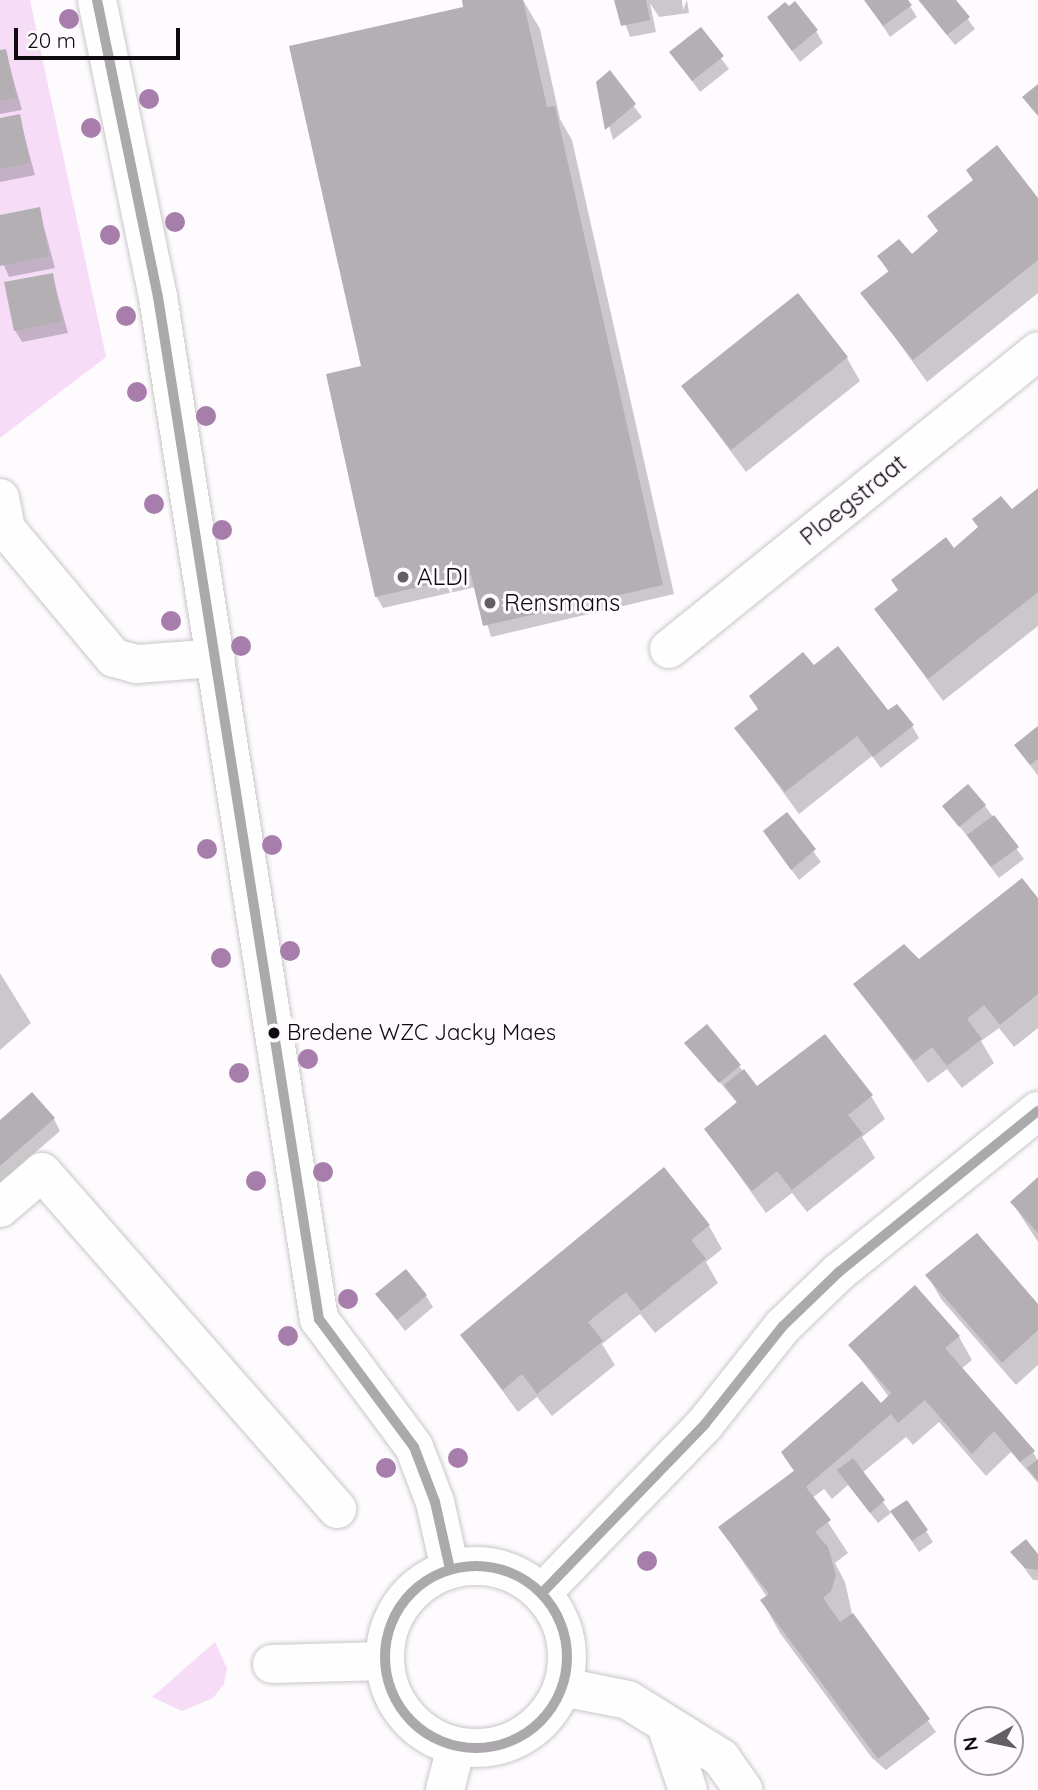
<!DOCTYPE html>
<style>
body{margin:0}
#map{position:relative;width:1038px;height:1790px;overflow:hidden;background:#fdfbfd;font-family:Quicksand,sans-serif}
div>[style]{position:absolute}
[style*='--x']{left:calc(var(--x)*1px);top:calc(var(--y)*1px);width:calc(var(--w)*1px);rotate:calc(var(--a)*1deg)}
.green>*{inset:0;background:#f6dcf7}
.shadow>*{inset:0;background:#0003}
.building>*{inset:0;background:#b3afb3}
.roads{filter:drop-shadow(0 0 2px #cac6ca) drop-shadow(0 0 2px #cac6ca)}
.minor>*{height:38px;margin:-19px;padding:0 19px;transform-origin:19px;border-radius:19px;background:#fffeff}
.minor>.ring{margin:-19px;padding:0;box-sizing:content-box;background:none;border:38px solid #fffeff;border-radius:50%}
.bus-1>*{height:10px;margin:-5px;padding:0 5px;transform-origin:5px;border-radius:5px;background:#aba9ab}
.bus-1>.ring{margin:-5px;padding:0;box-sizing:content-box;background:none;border:10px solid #aba9ab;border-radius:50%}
.trees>*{width:20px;height:20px;margin:-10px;border-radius:50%;background:#a77dab}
.dots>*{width:19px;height:19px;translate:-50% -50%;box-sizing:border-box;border:4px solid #fefafe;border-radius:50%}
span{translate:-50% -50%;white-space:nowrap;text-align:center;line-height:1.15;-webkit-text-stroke:6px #fefafe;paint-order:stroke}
.bus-label{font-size:22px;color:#0f0a10}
.left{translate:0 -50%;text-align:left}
.street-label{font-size:24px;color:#0f0a10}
.poi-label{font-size:24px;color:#0f0a10}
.north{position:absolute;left:954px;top:1706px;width:70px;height:70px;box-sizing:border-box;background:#fefafe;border:2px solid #9e9a9f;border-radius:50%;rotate:261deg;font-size:19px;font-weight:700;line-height:28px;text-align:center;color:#0f0a10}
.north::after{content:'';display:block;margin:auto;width:24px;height:32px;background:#625e63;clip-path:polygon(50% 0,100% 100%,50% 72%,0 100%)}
.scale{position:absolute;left:14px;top:28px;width:166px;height:32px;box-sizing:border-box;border:4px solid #0f0a10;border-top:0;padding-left:9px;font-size:21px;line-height:24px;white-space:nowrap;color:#0f0a10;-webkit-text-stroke:5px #fefafe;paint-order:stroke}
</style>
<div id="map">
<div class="green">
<i style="clip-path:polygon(0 0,30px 0,106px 357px,0 438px)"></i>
<i style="clip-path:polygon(215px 1642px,227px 1668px,224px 1684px,213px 1698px,182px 1711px,152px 1697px)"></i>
</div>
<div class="shadow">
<i style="clip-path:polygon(464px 0,523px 0,540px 29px,560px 119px,572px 140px,674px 594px,491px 637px,476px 587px,383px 608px,376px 596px,363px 368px,465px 9px)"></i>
<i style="clip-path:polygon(617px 0,682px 0,683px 10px,687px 0,689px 13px,659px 17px,650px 3px,656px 32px,630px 37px)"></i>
<i style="clip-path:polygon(866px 0,906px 0,917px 17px,890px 37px)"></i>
<i style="clip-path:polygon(918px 0,954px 0,975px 29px,955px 45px)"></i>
<i style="clip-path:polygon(776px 29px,816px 31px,823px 43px,800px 62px)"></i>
<i style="clip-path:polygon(700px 30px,729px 69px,700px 92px,671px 52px)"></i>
<i style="clip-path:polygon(5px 51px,22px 110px,0 114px,0 52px)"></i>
<i style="clip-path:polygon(609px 73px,642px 117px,613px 140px,597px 82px)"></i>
<i style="clip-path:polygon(19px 116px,35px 175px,0 182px,0 120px)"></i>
<i style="clip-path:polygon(1038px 201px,1038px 293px,927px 382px,863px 293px,889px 273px,879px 257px,912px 257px)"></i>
<i style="clip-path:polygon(39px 209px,55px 268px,9px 277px,0 256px,0 217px)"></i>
<i style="clip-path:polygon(52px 275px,68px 333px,22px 342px,15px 330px)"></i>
<i style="clip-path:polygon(847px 358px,860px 381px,746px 472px,683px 387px)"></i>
<i style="clip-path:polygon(1038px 490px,1038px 626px,943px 701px,876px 610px)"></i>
<i style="clip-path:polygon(814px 668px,912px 726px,919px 738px,881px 768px,872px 756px,799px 814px,737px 729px)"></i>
<i style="clip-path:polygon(1038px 730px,1038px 776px,1016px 746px)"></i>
<i style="clip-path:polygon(944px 806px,985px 806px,1024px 859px,999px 878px)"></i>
<i style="clip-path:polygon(786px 814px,821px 862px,799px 880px,772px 843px)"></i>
<i style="clip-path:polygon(1038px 900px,1038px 1028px,1014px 1047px,999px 1028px,981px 1041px,994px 1063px,962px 1088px,947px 1069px,928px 1083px,855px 984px,916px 963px)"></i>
<i style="clip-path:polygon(0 973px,31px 1023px,0 1050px)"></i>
<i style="clip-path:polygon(687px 1043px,739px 1066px,757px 1089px,871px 1096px,885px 1119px,862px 1137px,875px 1158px,807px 1212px,792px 1193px,766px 1213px,706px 1129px,738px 1104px)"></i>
<i style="clip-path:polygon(54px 1119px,60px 1131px,0 1183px,0 1124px)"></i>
<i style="clip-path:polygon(1038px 1179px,1038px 1242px,1012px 1202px)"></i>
<i style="clip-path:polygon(709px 1226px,722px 1249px,706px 1262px,718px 1283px,655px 1333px,640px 1314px,617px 1332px,602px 1344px,615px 1365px,552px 1416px,537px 1397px,518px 1412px,462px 1336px)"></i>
<i style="clip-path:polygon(928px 1276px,1038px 1307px,1038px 1365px,1016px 1385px,941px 1299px)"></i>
<i style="clip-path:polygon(377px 1294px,426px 1296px,433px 1307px,405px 1331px)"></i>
<i style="clip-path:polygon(959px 1337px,972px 1360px,961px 1369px,1033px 1452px,1038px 1461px,1038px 1483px,1011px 1452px,986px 1476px,939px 1422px,913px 1445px,906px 1437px,862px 1473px,891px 1513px,878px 1523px,848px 1485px,832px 1499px,824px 1489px,812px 1498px,848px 1553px,835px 1563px,845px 1582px,852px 1614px,936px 1732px,886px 1770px,872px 1758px,780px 1633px,762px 1601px,767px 1597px,720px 1528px,889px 1397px,850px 1345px)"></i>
<i style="clip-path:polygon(892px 1512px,926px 1531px,933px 1542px,919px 1552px)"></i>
<i style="clip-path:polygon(1013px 1552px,1038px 1557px,1038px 1580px,1033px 1580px)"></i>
</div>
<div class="building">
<i style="clip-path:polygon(462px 0,523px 0,547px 107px,555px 106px,663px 585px,483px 626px,471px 575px,375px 597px,326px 374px,361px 366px,289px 46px,463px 7px)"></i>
<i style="clip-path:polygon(614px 0,646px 0,650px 20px,621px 26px)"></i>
<i style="clip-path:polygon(864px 0,908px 0,912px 5px,883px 26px)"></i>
<i style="clip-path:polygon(919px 0,956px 0,970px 17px,947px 35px)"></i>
<i style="clip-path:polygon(795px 1px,818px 30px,792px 51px,767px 17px,785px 2px,789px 6px)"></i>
<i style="clip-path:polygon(701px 27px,724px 56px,692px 81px,669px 52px)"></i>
<i style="clip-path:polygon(6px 49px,17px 98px,0 101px,0 50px)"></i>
<i style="clip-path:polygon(610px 70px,636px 104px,605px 130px,596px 82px)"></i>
<i style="clip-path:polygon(1038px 84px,1038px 116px,1022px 97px)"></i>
<i style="clip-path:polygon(20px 114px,30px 163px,0 169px,0 118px)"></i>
<i style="clip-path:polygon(997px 145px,1038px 198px,1038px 260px,913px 360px,860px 293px,889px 271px,877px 256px,899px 239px,912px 254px,938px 231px,927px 216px,973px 180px,966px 170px)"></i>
<i style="clip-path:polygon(40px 207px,49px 256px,0 266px,0 215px)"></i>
<i style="clip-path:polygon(53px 273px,62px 321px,14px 331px,4px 282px)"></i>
<i style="clip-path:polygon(798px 293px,848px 357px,731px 450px,681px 386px)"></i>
<i style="clip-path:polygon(1038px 488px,1038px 592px,928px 679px,874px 609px,898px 590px,891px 580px,946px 537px,954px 548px,978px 527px,972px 519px,1001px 496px,1012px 509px)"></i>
<i style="clip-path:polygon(838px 646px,888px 710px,897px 704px,914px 725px,873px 757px,857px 736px,785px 792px,734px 728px,758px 709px,749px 696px,803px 652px,814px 665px)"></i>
<i style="clip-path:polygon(1038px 726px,1038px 759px,1030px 765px,1014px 745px)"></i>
<i style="clip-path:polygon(968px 784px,986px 805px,959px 827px,942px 806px)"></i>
<i style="clip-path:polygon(787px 812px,816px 849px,791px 870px,763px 831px)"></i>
<i style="clip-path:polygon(994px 815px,1019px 847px,991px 867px,967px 835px)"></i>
<i style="clip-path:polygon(1022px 878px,1038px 898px,1038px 994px,1000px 1025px,984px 1005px,967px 1019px,982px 1039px,947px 1066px,932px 1047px,914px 1061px,853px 984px,904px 944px,919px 959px)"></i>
<i style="clip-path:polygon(707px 1024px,741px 1065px,719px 1083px,684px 1043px)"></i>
<i style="clip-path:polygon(825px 1034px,873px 1095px,848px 1115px,863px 1134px,792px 1190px,777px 1171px,752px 1191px,704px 1129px,737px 1102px,724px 1085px,744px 1069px,757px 1086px)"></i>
<i style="clip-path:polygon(32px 1092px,55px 1118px,0 1166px,0 1120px)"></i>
<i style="clip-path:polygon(664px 1167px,710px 1225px,691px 1240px,706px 1259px,641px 1311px,626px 1292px,604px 1309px,588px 1322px,603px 1341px,537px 1394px,522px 1374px,503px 1390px,460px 1335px)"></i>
<i style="clip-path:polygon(1038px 1177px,1038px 1233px,1010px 1202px)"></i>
<i style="clip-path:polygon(977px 1233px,1038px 1304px,1038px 1330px,1002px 1363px,925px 1275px)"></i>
<i style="clip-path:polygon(406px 1269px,427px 1295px,397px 1320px,375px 1294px)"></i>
<i style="clip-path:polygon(915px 1285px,960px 1336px,945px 1348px,1035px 1451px,1020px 1462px,994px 1431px,972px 1454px,925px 1400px,898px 1423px,891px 1414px,806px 1487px,831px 1520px,815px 1532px,828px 1547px,836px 1575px,831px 1591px,823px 1598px,840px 1622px,853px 1613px,930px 1719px,878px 1759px,760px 1600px,769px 1594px,718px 1527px,794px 1471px,781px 1452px,862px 1381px,881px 1403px,891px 1393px,848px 1345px)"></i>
<i style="clip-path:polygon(853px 1458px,885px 1500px,870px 1513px,837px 1470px)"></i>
<i style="clip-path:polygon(1038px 1459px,1038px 1481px,1027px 1468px)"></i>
<i style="clip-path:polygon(907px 1500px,928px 1530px,912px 1541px,890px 1511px)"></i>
<i style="clip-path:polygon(1026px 1539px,1038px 1554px,1038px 1570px,1025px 1568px,1010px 1552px)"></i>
</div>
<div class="roads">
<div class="minor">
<i style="--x:97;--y:0;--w:303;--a:78.4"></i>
<i style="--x:158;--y:297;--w:1035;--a:81.05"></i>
<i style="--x:319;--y:1319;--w:159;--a:53.4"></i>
<i style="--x:414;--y:1447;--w:59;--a:69.1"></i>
<i style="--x:435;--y:1502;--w:69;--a:77.4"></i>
<i style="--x:0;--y:498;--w:32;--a:79"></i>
<i style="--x:6;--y:529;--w:168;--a:50.1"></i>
<i style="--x:114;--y:658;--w:24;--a:15"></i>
<i style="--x:137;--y:664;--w:79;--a:-4.3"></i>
<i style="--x:669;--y:649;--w:474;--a:-38.9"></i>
<i style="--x:0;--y:1208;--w:55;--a:-40.6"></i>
<i style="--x:42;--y:1172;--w:448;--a:48.8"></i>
<i class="ring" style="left:385px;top:1566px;width:144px;height:144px"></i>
<i style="--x:542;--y:1593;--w:235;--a:-46"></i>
<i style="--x:705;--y:1424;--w:125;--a:-51.5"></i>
<i style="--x:783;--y:1326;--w:78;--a:-44"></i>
<i style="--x:839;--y:1272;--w:256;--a:-39"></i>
<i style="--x:272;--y:1664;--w:113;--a:-1.5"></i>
<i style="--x:563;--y:1687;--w:66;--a:11.3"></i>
<i style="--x:628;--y:1700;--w:110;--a:31.9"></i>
<i style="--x:721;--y:1758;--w:39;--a:55"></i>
<i style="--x:667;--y:1728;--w:65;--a:71.3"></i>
<i style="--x:445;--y:1790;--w:44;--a:-75.7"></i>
</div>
</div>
<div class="bus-1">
<i style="--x:97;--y:0;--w:303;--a:78.4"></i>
<i style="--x:158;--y:297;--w:1035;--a:81.05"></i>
<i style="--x:319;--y:1319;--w:159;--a:53.4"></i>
<i style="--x:414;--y:1447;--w:59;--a:69.1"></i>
<i style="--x:435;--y:1502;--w:69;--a:77.4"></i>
<i class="ring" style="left:385px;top:1566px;width:172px;height:172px"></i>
<i style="--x:542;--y:1593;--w:235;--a:-46"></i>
<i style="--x:705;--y:1424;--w:125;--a:-51.5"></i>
<i style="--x:783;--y:1326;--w:78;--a:-44"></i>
<i style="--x:839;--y:1272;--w:256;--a:-39"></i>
</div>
<div class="trees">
<i style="left:69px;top:19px"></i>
<i style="left:149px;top:99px"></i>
<i style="left:91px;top:128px"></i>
<i style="left:175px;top:222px"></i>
<i style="left:110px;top:235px"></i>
<i style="left:126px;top:316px"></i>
<i style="left:137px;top:392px"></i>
<i style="left:206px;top:416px"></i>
<i style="left:154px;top:504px"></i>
<i style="left:222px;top:530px"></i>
<i style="left:171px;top:621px"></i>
<i style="left:241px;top:646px"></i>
<i style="left:272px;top:845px"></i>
<i style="left:207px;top:849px"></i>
<i style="left:290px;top:951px"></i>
<i style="left:221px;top:958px"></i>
<i style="left:308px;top:1059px"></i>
<i style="left:239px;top:1073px"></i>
<i style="left:323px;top:1172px"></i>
<i style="left:256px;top:1181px"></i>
<i style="left:348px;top:1299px"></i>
<i style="left:288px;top:1336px"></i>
<i style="left:458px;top:1458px"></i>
<i style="left:386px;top:1468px"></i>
<i style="left:647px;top:1561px"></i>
</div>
<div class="dots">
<i style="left:403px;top:577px;background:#625e63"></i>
<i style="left:490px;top:603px;background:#625e63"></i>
<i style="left:274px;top:1033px;background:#0f0a10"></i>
</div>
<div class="bus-label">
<span class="left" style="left:287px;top:1033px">Bredene WZC Jacky Maes</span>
</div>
<div class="street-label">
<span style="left:853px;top:500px;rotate:-39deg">Ploegstraat</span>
</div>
<div class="poi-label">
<span class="left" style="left:417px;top:577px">ALDI</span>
<span class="left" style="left:504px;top:603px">Rensmans</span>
</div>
<div class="north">N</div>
<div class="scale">20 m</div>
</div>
